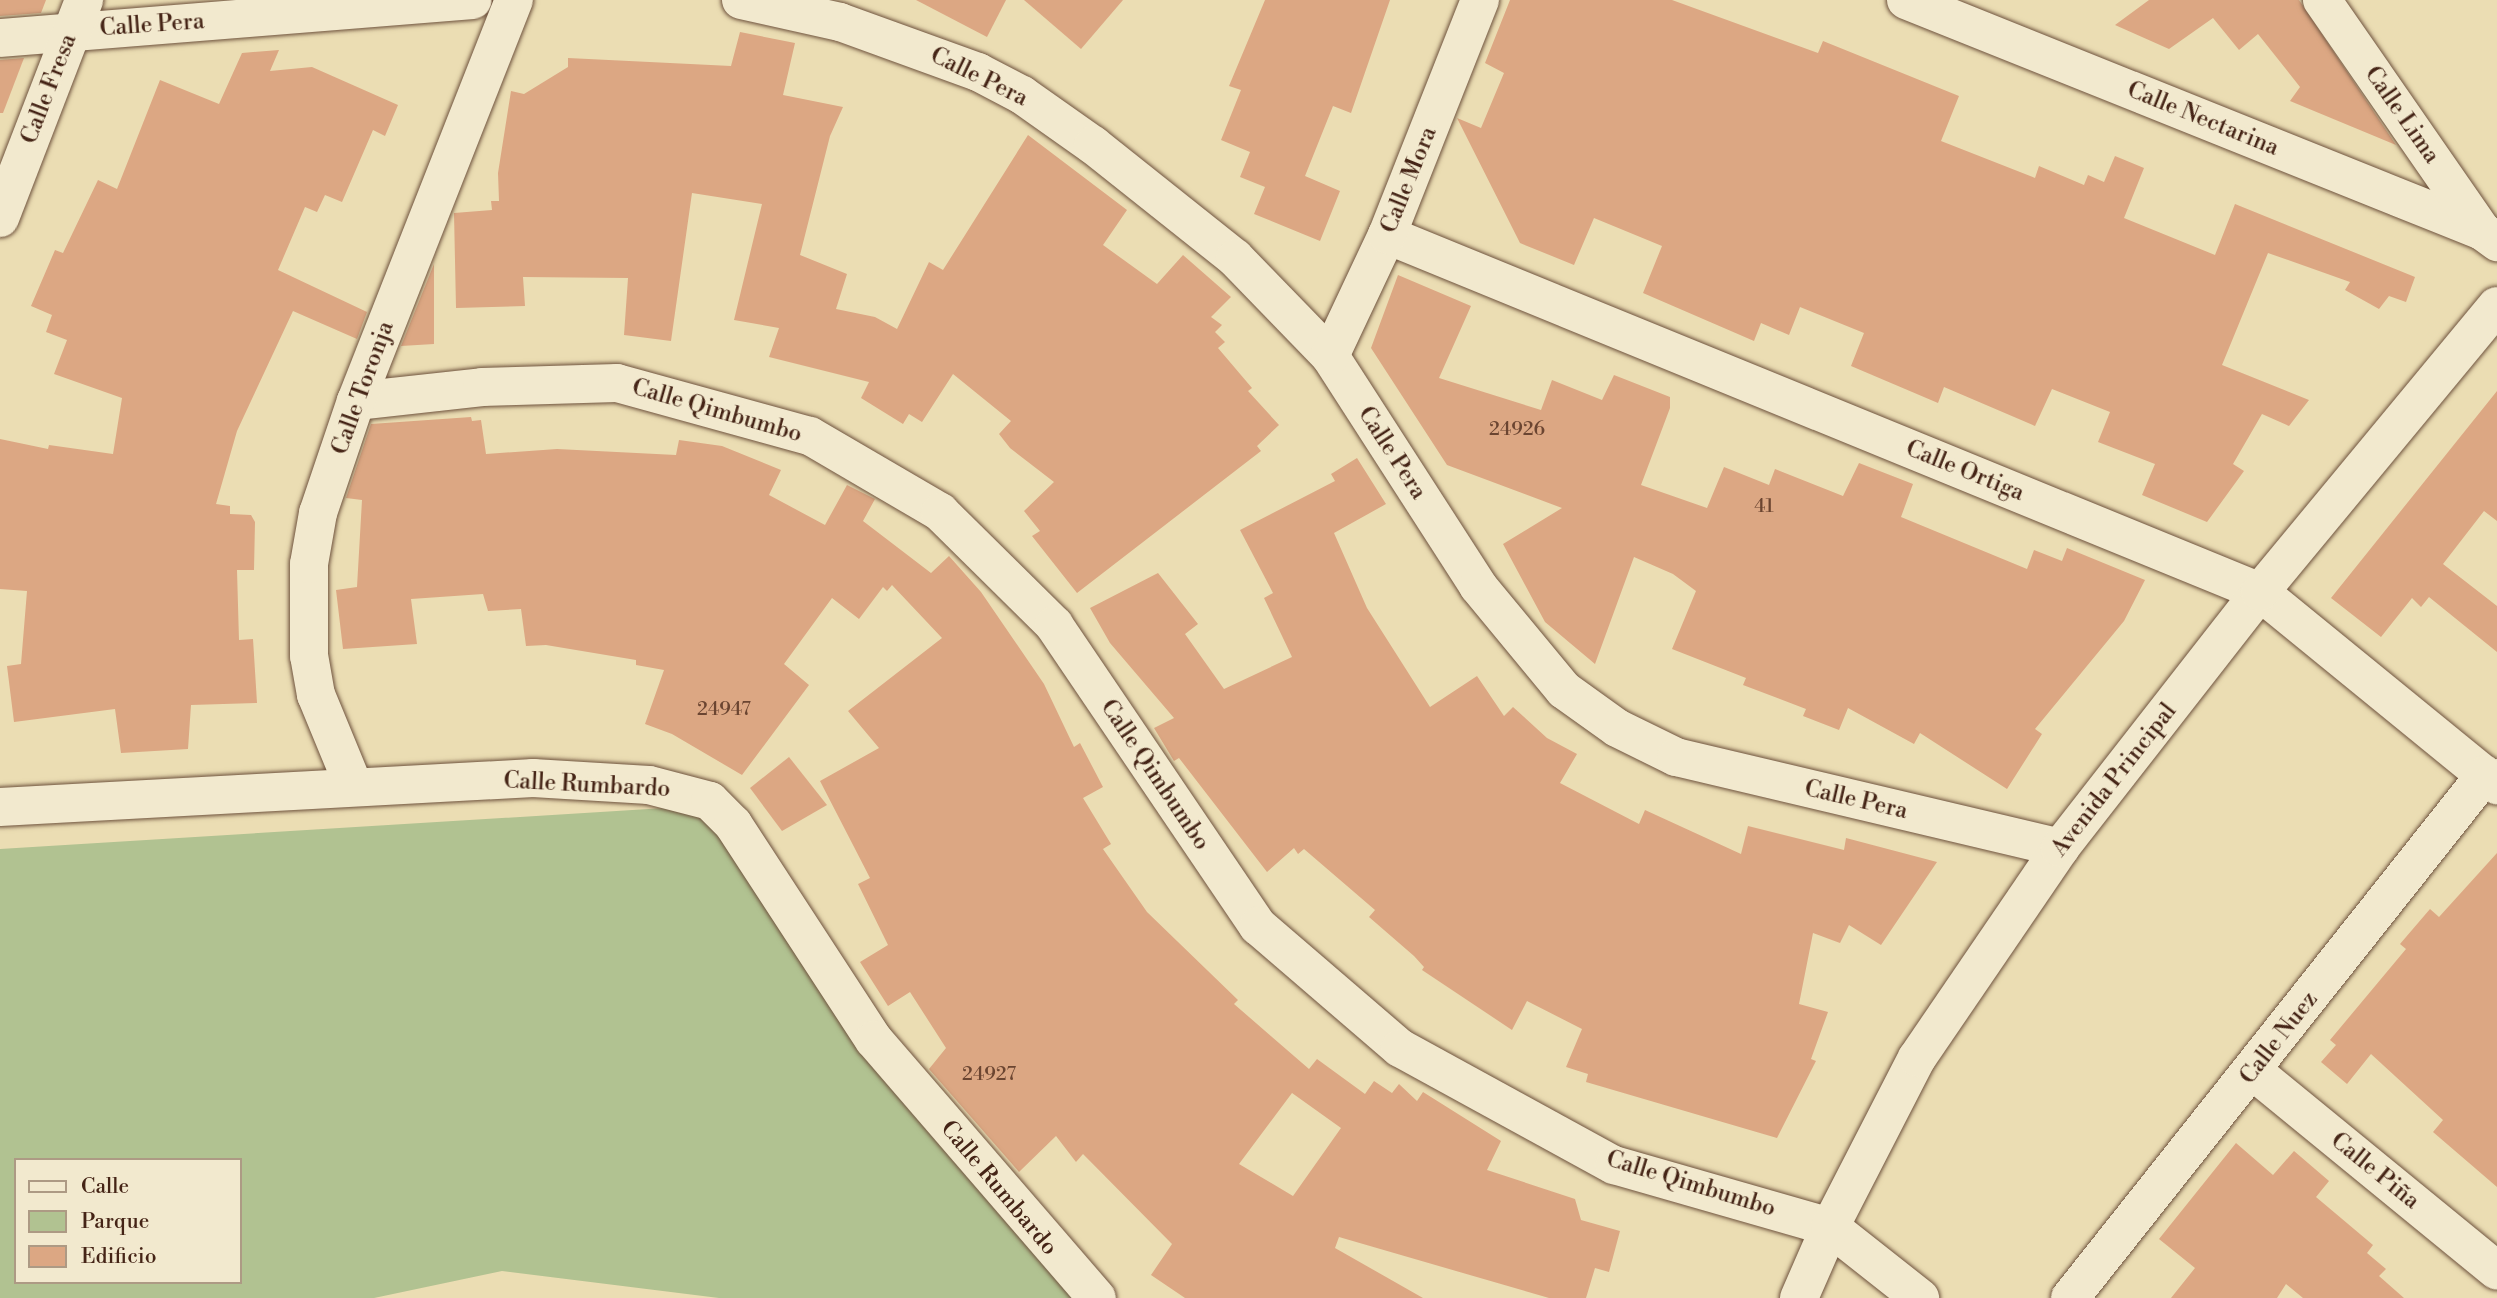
<!DOCTYPE html>
<meta charset="utf-8">
<style>
body{margin:0}
#map{position:relative;width:2497px;height:1298px;overflow:hidden;background:#ebddb3;font-family:"Libre Bodoni",serif}
div>[style]{position:absolute}
[style*='--x']{left:calc(var(--x)*1px);top:calc(var(--y)*1px);width:calc(var(--w)*1px);rotate:calc(var(--a)*1deg)}
.green>*{inset:0;background:#b1c291}
.building>*{inset:0;background:#dca783}
.roads{filter:drop-shadow(0 0 2px #6e523d) drop-shadow(0 0 2px #6e523d)}
.minor>*{height:38px;margin:-19px;padding:0 19px;transform-origin:19px;border-radius:19px;background:#f2e9ce}
span{translate:-50% -50%;white-space:nowrap;text-align:center;line-height:1.15;-webkit-text-stroke:5px #f2e9ce;paint-order:stroke}
.number-label{font-size:19px;color:#6b4531}
.number-label span{-webkit-text-stroke-width:0}
.street-label{font-size:23px;color:#452416}
.legend{position:absolute;left:14px;top:1158px;width:228px;height:126px;box-sizing:border-box;background:#f2e9ce;border:2px solid #ad9a84;margin:0;padding:9px 12px;list-style:none;font-size:21px;color:#452416}
.legend li{display:flex;align-items:center;gap:14px;height:35px}
.legend b{width:35px;border:2px solid #ad9a84}
</style>
<div id="map">
<div class="green">
<i style="clip-path:polygon(evenodd,729px 804px,1083px 1298px,719px 1298px,502px 1271px,374px 1298px,0 1298px,0 849px,729px 804px,16px 1160px,240px 1160px,240px 1282px,16px 1282px,16px 1160px)"></i>
</div>
<div class="building">
<i style="clip-path:polygon(0 0,46px 0,41px 13px,0 16px)"></i>
<i style="clip-path:polygon(916px 0,1006px 0,987px 37px)"></i>
<i style="clip-path:polygon(1024px 0,1123px 0,1081px 49px)"></i>
<i style="clip-path:polygon(1265px 0,1390px 0,1351px 113px,1333px 106px,1305px 176px,1340px 191px,1320px 241px,1254px 214px,1265px 187px,1240px 177px,1250px 152px,1221px 140px,1241px 90px,1229px 86px)"></i>
<i style="clip-path:polygon(1510px 0,1672px 0,1818px 53px,1823px 41px,1959px 96px,1941px 141px,2035px 178px,2039px 166px,2084px 185px,2088px 175px,2104px 182px,2115px 156px,2144px 168px,2124px 218px,2215px 255px,2235px 204px,2415px 277px,2406px 302px,2389px 296px,2379px 309px,2345px 290px,2350px 282px,2268px 253px,2222px 365px,2309px 400px,2289px 426px,2262px 414px,2233px 464px,2244px 471px,2207px 522px,2142px 495px,2155px 464px,2098px 442px,2110px 412px,2052px 389px,2035px 426px,1944px 387px,1938px 403px,1851px 366px,1864px 333px,1800px 307px,1789px 335px,1761px 323px,1754px 341px,1643px 293px,1662px 246px,1594px 218px,1574px 265px,1520px 243px,1457px 118px,1481px 128px,1504px 73px,1485px 63px)"></i>
<i style="clip-path:polygon(2149px 0,2299px 0,2396px 145px,2290px 101px,2300px 87px,2258px 34px,2239px 50px,2213px 18px,2169px 49px,2115px 25px)"></i>
<i style="clip-path:polygon(740px 32px,795px 43px,783px 95px,843px 107px,830px 136px,800px 255px,847px 274px,836px 309px,875px 317px,897px 329px,929px 262px,943px 270px,1028px 135px,1127px 210px,1103px 245px,1157px 284px,1183px 255px,1231px 297px,1211px 317px,1222px 325px,1215px 332px,1225px 342px,1218px 348px,1252px 388px,1248px 391px,1279px 425px,1257px 446px,1261px 451px,1077px 593px,1032px 536px,1040px 531px,1024px 511px,1054px 482px,1010px 448px,999px 434px,1011px 421px,953px 374px,922px 422px,909px 414px,903px 424px,861px 398px,869px 382px,769px 357px,779px 328px,734px 320px,762px 204px,692px 193px,671px 341px,624px 335px,628px 278px,523px 277px,525px 306px,456px 308px,454px 213px,492px 210px,491px 201px,499px 201px,498px 173px,511px 91px,524px 94px,568px 67px,568px 58px,731px 66px)"></i>
<i style="clip-path:polygon(279px 50px,270px 71px,312px 67px,398px 105px,385px 136px,373px 130px,342px 202px,325px 195px,317px 212px,305px 207px,278px 270px,367px 312px,357px 339px,293px 311px,237px 431px,216px 504px,230px 506px,230px 514px,251px 515px,255px 522px,254px 570px,237px 570px,239px 640px,253px 639px,257px 703px,191px 705px,188px 749px,121px 753px,115px 709px,14px 722px,7px 666px,21px 664px,27px 591px,0 589px,0 439px,48px 449px,49px 445px,113px 454px,122px 398px,54px 374px,67px 340px,46px 332px,52px 315px,31px 306px,55px 250px,63px 253px,98px 180px,117px 189px,160px 80px,219px 104px,242px 53px)"></i>
<i style="clip-path:polygon(24px 58px,3px 113px,0 113px,0 60px)"></i>
<i style="clip-path:polygon(434px 264px,434px 344px,401px 346px)"></i>
<i style="clip-path:polygon(1398px 275px,1471px 306px,1439px 378px,1541px 410px,1552px 380px,1602px 400px,1614px 375px,1670px 397px,1670px 408px,1641px 485px,1707px 508px,1724px 467px,1769px 485px,1775px 469px,1843px 496px,1859px 463px,1913px 484px,1901px 517px,2027px 569px,2034px 550px,2062px 561px,2067px 548px,2145px 580px,2124px 621px,2035px 729px,2042px 734px,2007px 789px,1920px 733px,1914px 744px,1848px 708px,1839px 730px,1803px 716px,1806px 709px,1743px 685px,1746px 678px,1672px 649px,1696px 591px,1673px 574px,1634px 557px,1595px 664px,1545px 622px,1503px 544px,1562px 508px,1447px 465px,1371px 348px)"></i>
<i style="clip-path:polygon(2497px 391px,2497px 521px,2484px 511px,2443px 564px,2497px 606px,2497px 652px,2429px 597px,2421px 607px,2412px 598px,2381px 637px,2331px 598px)"></i>
<i style="clip-path:polygon(evenodd,471px 417px,472px 421px,481px 420px,486px 454px,557px 449px,676px 455px,679px 440px,722px 446px,781px 470px,769px 495px,825px 525px,847px 485px,875px 499px,863px 521px,931px 573px,949px 556px,981px 592px,1044px 684px,1074px 747px,1080px 743px,1103px 787px,1083px 798px,1111px 844px,1103px 849px,1147px 912px,1238px 1000px,1234px 1004px,1309px 1069px,1317px 1059px,1365px 1094px,1374px 1081px,1392px 1093px,1399px 1084px,1417px 1101px,1423px 1092px,1501px 1141px,1487px 1170px,1575px 1199px,1581px 1220px,1620px 1231px,1609px 1272px,1595px 1268px,1586px 1298px,1549px 1298px,1339px 1237px,1335px 1248px,1423px 1298px,1185px 1298px,1151px 1275px,1172px 1244px,1083px 1154px,1076px 1162px,1056px 1136px,1019px 1172px,929px 1069px,946px 1048px,910px 992px,888px 1006px,860px 962px,888px 945px,858px 884px,870px 878px,820px 781px,879px 748px,848px 711px,942px 638px,892px 585px,887px 591px,883px 587px,859px 619px,832px 598px,784px 664px,809px 685px,742px 775px,672px 734px,645px 724px,664px 670px,636px 665px,636px 660px,546px 645px,526px 646px,521px 609px,488px 611px,483px 594px,411px 599px,417px 644px,343px 649px,336px 590px,357px 587px,362px 500px,346px 498px,371px 424px,471px 417px,1292px 1093px,1341px 1128px,1293px 1196px,1239px 1164px,1292px 1093px)"></i>
<i style="clip-path:polygon(1357px 458px,1386px 504px,1334px 533px,1367px 608px,1430px 707px,1477px 676px,1504px 716px,1513px 707px,1547px 738px,1577px 754px,1560px 783px,1639px 824px,1645px 810px,1741px 854px,1748px 826px,1844px 850px,1846px 838px,1937px 862px,1881px 945px,1849px 925px,1840px 943px,1813px 933px,1799px 1004px,1828px 1012px,1811px 1059px,1816px 1061px,1777px 1138px,1586px 1082px,1588px 1074px,1566px 1067px,1582px 1029px,1527px 1001px,1512px 1030px,1422px 970px,1424px 967px,1414px 956px,1369px 917px,1375px 910px,1304px 849px,1298px 854px,1294px 848px,1267px 872px,1179px 758px,1174px 761px,1154px 728px,1174px 718px,1110px 643px,1090px 608px,1158px 573px,1198px 624px,1185px 634px,1224px 689px,1292px 657px,1264px 598px,1273px 593px,1240px 530px,1335px 481px,1331px 474px)"></i>
<i style="clip-path:polygon(789px 757px,827px 805px,782px 831px,750px 788px)"></i>
<i style="clip-path:polygon(2497px 853px,2497px 1187px,2433px 1132px,2443px 1120px,2371px 1054px,2347px 1084px,2321px 1062px,2336px 1045px,2330px 1040px,2406px 949px,2400px 944px,2430px 909px,2439px 917px)"></i>
<i style="clip-path:polygon(2236px 1143px,2273px 1175px,2294px 1151px,2329px 1181px,2316px 1197px,2373px 1245px,2367px 1253px,2386px 1269px,2379px 1276px,2404px 1298px,2303px 1298px,2286px 1284px,2277px 1298px,2171px 1298px,2195px 1268px,2159px 1239px)"></i>
</div>
<div class="roads">
<div class="minor">
<i style="--x:741;--y:0;--w:101;--a:12.5"></i>
<i style="--x:840;--y:22;--w:147;--a:19.9"></i>
<i style="--x:978;--y:72;--w:50;--a:27.6"></i>
<i style="--x:1022;--y:95;--w:87;--a:35.2"></i>
<i style="--x:1093;--y:145;--w:181;--a:38.5"></i>
<i style="--x:1235;--y:258;--w:136;--a:45.9"></i>
<i style="--x:1330;--y:356;--w:274;--a:57.2"></i>
<i style="--x:1478;--y:586;--w:135;--a:50.4"></i>
<i style="--x:1564;--y:690;--w:65;--a:35.6"></i>
<i style="--x:1617;--y:728;--w:66;--a:26.2"></i>
<i style="--x:1676;--y:757;--w:395;--a:13.3"></i>
<i style="--x:1906;--y:0;--w:621;--a:21.85"></i>
<i style="--x:2482;--y:231;--w:19;--a:36"></i>
<i style="--x:2322;--y:0;--w:281;--a:55.3"></i>
<i style="--x:0;--y:38;--w:474;--a:-4.6"></i>
<i style="--x:0;--y:218;--w:234;--a:-68.9"></i>
<i style="--x:1387;--y:235;--w:943;--a:22.24"></i>
<i style="--x:2260;--y:592;--w:306;--a:39.2"></i>
<i style="--x:1330;--y:356;--w:134;--a:-64.8"></i>
<i style="--x:1387;--y:235;--w:253;--a:-68.4"></i>
<i style="--x:356;--y:401;--w:127;--a:-6.3"></i>
<i style="--x:482;--y:387;--w:135;--a:-1.7"></i>
<i style="--x:617;--y:383;--w:200;--a:15.4"></i>
<i style="--x:810;--y:436;--w:151;--a:30.3"></i>
<i style="--x:940;--y:512;--w:161;--a:44.7"></i>
<i style="--x:1054;--y:625;--w:364;--a:55.9"></i>
<i style="--x:1258;--y:926;--w:187;--a:40.7"></i>
<i style="--x:1400;--y:1048;--w:244;--a:28.7"></i>
<i style="--x:1614;--y:1165;--w:225;--a:16"></i>
<i style="--x:1830;--y:1227;--w:115;--a:38.3"></i>
<i style="--x:354;--y:787;--w:100;--a:-112.4"></i>
<i style="--x:316;--y:695;--w:40;--a:-100"></i>
<i style="--x:309;--y:656;--w:92;--a:-90"></i>
<i style="--x:309;--y:564;--w:52;--a:-80"></i>
<i style="--x:318;--y:513;--w:118;--a:-71.3"></i>
<i style="--x:356;--y:401;--w:431;--a:-68.5"></i>
<i style="--x:0;--y:807;--w:534;--a:-3.11"></i>
<i style="--x:533;--y:778;--w:116;--a:3.5"></i>
<i style="--x:649;--y:785;--w:63;--a:14.7"></i>
<i style="--x:710;--y:801;--w:33;--a:45"></i>
<i style="--x:733;--y:824;--w:258;--a:56.9"></i>
<i style="--x:874;--y:1040;--w:341;--a:49.2"></i>
<i style="--x:2253;--y:1071;--w:315;--a:39.3"></i>
<i style="--x:1799;--y:1298;--w:77;--a:-66.4"></i>
<i style="--x:1830;--y:1227;--w:190;--a:-62.8"></i>
<i style="--x:1917;--y:1058;--w:254;--a:-55.7"></i>
<i style="--x:2060;--y:848;--w:325;--a:-52"></i>
<i style="--x:2260;--y:592;--w:371;--a:-50.4"></i>
<i style="--x:2070;--y:1298;--w:668;--a:-51.57"></i>
</div>
</div>
<div class="number-label">
<span style="left:1517px;top:430px">24926</span>
<span style="left:1764px;top:507px">41</span>
<span style="left:724px;top:710px">24947</span>
<span style="left:989px;top:1075px">24927</span>
</div>
<div class="street-label">
<span style="left:152px;top:25px;rotate:-4deg">Calle Pera</span>
<span style="left:979px;top:77px;rotate:26deg">Calle Pera</span>
<span style="left:49px;top:89px;rotate:-69deg">Calle Fresa</span>
<span style="left:2402px;top:115px;rotate:55deg">Calle Lima</span>
<span style="left:2203px;top:119px;rotate:22deg">Calle Nectarina</span>
<span style="left:1409px;top:180px;rotate:-68deg">Calle Mora</span>
<span style="left:363px;top:388px;rotate:-70deg">Calle Toronja</span>
<span style="left:717px;top:411px;rotate:16deg">Calle Qimbumbo</span>
<span style="left:1392px;top:453px;rotate:57deg">Calle Pera</span>
<span style="left:1965px;top:471px;rotate:22deg">Calle Ortiga</span>
<span style="left:1155px;top:775px;rotate:56deg">Calle Qimbumbo</span>
<span style="left:2114px;top:780px;rotate:-52deg">Avenida Principal</span>
<span style="left:587px;top:785px;rotate:3deg">Calle Rumbardo</span>
<span style="left:1856px;top:800px;rotate:13deg">Calle Pera</span>
<span style="left:2279px;top:1038px;rotate:-52deg">Calle Nuez</span>
<span style="left:2375px;top:1171px;rotate:39deg">Calle Piña</span>
<span style="left:1691px;top:1184px;rotate:17deg">Calle Qimbumbo</span>
<span style="left:999px;top:1188px;rotate:50deg">Calle Rumbardo</span>
</div>
<ul class="legend">
<li><b style="height:9px;background:#f2e9ce"></b>Calle</li>
<li><b style="height:19px;background:#b1c291"></b>Parque</li>
<li><b style="height:19px;background:#dca783"></b>Edificio</li>
</ul>
</div>
